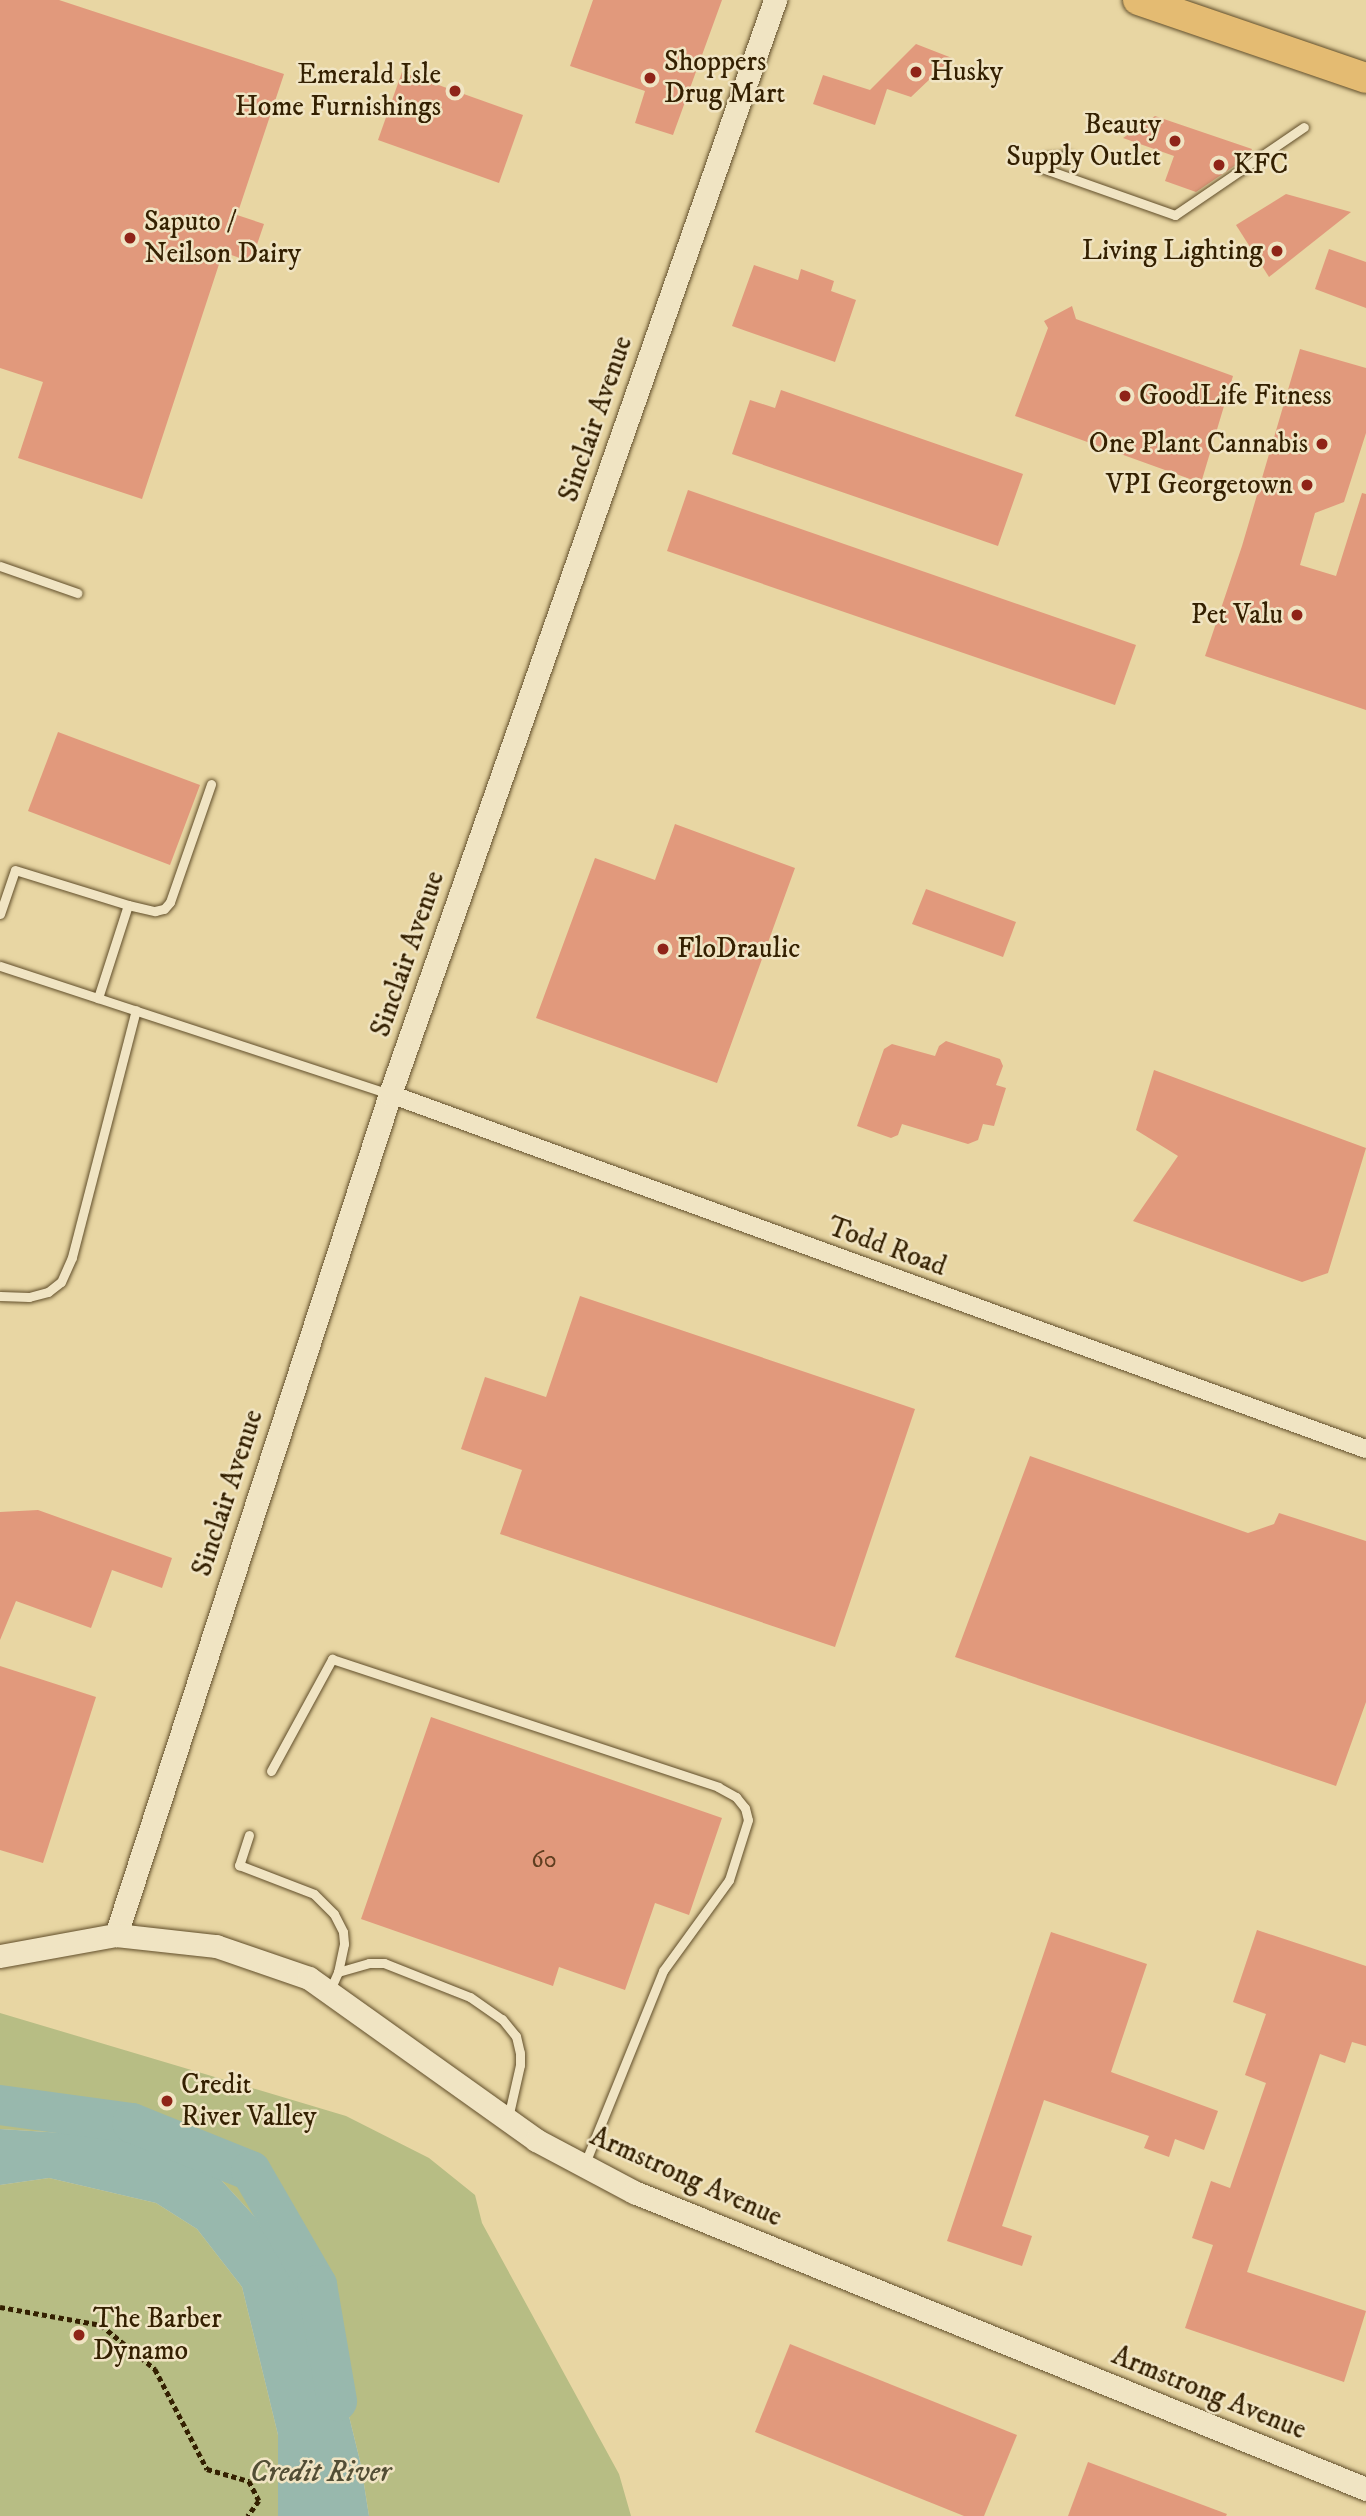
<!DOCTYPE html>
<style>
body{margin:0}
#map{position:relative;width:1366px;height:2516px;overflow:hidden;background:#e8d6a3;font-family:"IM FELL DW Pica",serif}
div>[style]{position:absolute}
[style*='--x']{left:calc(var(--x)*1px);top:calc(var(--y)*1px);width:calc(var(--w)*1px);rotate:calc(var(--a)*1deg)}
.green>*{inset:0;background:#b7bd84}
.water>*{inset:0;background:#98b8ad}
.river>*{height:40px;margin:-20px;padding:0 20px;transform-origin:20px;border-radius:20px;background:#98b8ad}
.building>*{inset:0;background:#e1997c}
.path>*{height:4.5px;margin-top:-2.25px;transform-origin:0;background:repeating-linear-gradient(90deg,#342001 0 5px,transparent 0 8.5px)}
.roads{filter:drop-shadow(0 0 2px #614e2a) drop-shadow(0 0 2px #614e2a)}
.service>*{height:9px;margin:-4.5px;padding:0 4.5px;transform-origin:4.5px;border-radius:4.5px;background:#f0e4c3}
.minor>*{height:18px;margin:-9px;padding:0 9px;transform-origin:9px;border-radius:9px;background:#f0e4c3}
.tertiary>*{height:23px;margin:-11.5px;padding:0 11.5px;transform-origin:11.5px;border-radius:11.5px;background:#f0e4c3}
.primary>*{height:30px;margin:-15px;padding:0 15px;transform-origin:15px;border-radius:15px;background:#e4bb72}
.dots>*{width:19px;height:19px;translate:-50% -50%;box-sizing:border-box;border:4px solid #f0e4c3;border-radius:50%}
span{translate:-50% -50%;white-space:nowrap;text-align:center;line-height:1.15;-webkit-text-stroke:5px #f0e4c3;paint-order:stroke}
.number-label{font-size:24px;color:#5f3e20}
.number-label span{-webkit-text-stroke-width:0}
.poi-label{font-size:28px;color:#342001}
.left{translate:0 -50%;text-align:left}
.right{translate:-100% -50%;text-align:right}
.street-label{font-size:28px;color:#342001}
.water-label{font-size:30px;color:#524e35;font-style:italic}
</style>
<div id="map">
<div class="green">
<i style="clip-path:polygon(0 2013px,346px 2116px,429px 2158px,475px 2195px,482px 2223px,619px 2474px,631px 2516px,369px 2516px,361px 2465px,336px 2363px,301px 2293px,255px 2217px,202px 2159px,144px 2138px,0 2129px)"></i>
<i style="clip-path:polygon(49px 2178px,156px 2203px,197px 2229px,242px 2287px,278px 2435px,278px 2516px,0 2516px,0 2185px)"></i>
</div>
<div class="water">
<i style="clip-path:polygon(0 2129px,144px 2138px,202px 2159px,255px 2217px,301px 2293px,336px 2363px,361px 2465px,369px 2516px,278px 2516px,278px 2435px,242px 2287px,197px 2229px,156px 2203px,49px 2178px,0 2185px)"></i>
</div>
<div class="river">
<i style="--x:0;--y:2105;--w:133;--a:7.8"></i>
<i style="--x:132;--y:2123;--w:128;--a:22"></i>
<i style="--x:251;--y:2171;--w:132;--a:59.9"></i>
<i style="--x:317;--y:2285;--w:118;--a:80.2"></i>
</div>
<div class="building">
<i style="clip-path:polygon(0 0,59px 0,284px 74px,237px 215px,264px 224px,251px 262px,223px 252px,142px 499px,18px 458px,43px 382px,0 368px)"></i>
<i style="clip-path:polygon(593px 0,722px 0,673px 135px,635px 123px,645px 91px,570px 66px)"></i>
<i style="clip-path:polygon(916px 44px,952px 58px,911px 97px,887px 89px,875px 125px,813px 104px,823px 75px,870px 90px)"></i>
<i style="clip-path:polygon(402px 72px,523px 115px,499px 183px,378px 140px)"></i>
<i style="clip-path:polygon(1155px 116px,1252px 149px,1249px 156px,1196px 192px,1165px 181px,1174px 156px,1123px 138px)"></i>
<i style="clip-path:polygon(1286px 194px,1351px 212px,1269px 277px,1236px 225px)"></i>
<i style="clip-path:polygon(1329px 249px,1366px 262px,1366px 308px,1315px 289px)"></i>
<i style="clip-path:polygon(754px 265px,798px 280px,801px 269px,834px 281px,831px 291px,856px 300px,835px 362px,732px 326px)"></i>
<i style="clip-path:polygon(1072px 306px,1076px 319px,1233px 376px,1201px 483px,1015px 416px,1048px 328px,1044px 321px)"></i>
<i style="clip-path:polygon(1300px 349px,1366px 368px,1366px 433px,1344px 502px,1315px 513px,1300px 565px,1336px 576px,1362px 493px,1366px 494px,1366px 710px,1205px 656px,1242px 546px)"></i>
<i style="clip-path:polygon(781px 390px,1023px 474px,998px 546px,732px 454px,750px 400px,775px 408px)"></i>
<i style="clip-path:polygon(688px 490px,1136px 645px,1115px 705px,667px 551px)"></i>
<i style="clip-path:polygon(58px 732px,200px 785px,170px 865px,28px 811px)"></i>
<i style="clip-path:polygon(675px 824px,795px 868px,717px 1083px,536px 1018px,595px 858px,655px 880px)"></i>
<i style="clip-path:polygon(926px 889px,1016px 922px,1003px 957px,912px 924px)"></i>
<i style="clip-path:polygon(946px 1041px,1000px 1059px,1003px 1066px,996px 1085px,1006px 1088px,994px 1126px,983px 1124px,978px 1140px,968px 1144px,902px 1124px,898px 1135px,891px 1138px,857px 1126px,884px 1049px,892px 1044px,935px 1056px,939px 1046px)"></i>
<i style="clip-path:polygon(1154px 1070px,1366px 1148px,1328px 1273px,1302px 1282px,1133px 1221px,1178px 1156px,1136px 1130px)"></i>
<i style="clip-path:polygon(580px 1296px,915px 1409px,835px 1647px,500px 1534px,522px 1470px,461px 1449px,485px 1377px,546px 1397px)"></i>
<i style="clip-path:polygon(1030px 1456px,1248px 1533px,1274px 1524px,1279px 1513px,1366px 1541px,1366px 1702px,1336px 1786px,955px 1657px)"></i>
<i style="clip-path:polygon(38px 1510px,172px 1558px,162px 1588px,112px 1570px,91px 1628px,16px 1601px,0 1640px,0 1512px)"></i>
<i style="clip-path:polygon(0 1666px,96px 1697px,43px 1863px,0 1850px)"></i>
<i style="clip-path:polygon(431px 1717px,722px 1818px,689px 1915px,655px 1903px,625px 1990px,559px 1967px,553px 1986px,361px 1919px)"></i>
<i style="clip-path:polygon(1257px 1930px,1366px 1966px,1366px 2046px,1352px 2042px,1345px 2063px,1320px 2054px,1247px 2272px,1366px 2311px,1344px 2382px,1185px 2328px,1213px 2245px,1192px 2238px,1211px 2181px,1230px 2188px,1266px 2083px,1245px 2075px,1266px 2014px,1233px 2002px)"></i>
<i style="clip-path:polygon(1051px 1932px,1147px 1964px,1111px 2072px,1218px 2111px,1204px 2150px,1175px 2139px,1169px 2157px,1144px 2148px,1149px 2136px,1044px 2100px,1002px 2226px,1032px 2236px,1022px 2266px,947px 2241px)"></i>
<i style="clip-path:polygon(790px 2344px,1017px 2435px,984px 2516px,964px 2516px,755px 2432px)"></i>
<i style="clip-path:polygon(1088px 2462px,1227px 2514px,1226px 2516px,1068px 2516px)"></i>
</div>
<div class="path">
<i style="--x:0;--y:2307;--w:103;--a:10.1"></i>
<i style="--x:101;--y:2325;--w:70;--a:39.2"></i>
<i style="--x:155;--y:2369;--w:113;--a:62.5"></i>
<i style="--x:207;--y:2469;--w:44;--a:15.9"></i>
<i style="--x:249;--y:2481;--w:22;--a:63"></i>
<i style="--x:259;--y:2501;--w:19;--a:126"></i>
</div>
<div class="roads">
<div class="service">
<i style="--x:1069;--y:156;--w:24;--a:175"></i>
<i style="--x:1045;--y:158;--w:10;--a:107"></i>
<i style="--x:1042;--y:168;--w:141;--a:19.5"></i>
<i style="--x:1175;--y:215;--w:156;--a:-34.3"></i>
<i style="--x:0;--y:566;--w:82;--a:19.3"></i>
<i style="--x:128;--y:905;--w:28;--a:13"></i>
<i style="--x:155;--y:911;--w:9;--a:-13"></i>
<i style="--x:164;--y:909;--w:9;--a:-49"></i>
<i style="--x:170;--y:902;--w:125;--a:-70.8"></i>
<i style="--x:0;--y:914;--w:46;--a:-71.2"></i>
<i style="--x:15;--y:870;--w:118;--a:17.2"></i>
<i style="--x:128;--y:905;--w:98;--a:107.9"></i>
<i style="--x:0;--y:966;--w:407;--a:18.2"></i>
<i style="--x:0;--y:1296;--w:29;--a:2"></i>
<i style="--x:29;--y:1297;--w:20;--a:-15"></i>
<i style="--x:48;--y:1292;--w:16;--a:-38"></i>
<i style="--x:61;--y:1282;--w:27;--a:-66"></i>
<i style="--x:72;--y:1257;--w:255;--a:-75.5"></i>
<i style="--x:271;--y:1771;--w:128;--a:-61.4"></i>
<i style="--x:332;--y:1659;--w:407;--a:18.3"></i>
<i style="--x:718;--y:1787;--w:21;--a:29"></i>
<i style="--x:736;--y:1797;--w:14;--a:51"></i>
<i style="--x:745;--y:1808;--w:12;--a:76"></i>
<i style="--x:748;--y:1820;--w:63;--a:107.6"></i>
<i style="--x:729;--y:1880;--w:112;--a:126"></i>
<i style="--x:663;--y:1971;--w:207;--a:112.1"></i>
<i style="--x:249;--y:1835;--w:32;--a:108"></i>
<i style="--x:239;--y:1865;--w:80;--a:21.1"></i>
<i style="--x:314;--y:1894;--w:28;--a:45"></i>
<i style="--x:334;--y:1914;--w:20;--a:63"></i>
<i style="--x:343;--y:1932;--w:12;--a:85"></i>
<i style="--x:344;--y:1944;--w:29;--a:102"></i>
<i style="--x:330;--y:1990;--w:20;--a:-66"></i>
<i style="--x:338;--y:1972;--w:32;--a:-16"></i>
<i style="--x:369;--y:1963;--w:15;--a:0"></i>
<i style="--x:384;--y:1963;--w:92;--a:21.6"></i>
<i style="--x:470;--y:1997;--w:39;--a:35"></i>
<i style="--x:502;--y:2019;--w:22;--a:51"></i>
<i style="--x:516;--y:2036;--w:17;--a:77"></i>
<i style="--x:520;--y:2053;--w:12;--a:90"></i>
<i style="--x:520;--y:2065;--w:54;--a:102.8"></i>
</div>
<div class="minor">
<i style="--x:390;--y:1094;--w:1039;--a:19.99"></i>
</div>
<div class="tertiary">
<i style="--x:116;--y:1935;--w:885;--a:-71.95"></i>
<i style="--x:390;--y:1094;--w:1160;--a:-70.61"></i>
<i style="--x:0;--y:1956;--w:118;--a:-10.3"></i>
<i style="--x:116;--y:1935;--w:101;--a:6.3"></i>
<i style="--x:216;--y:1946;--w:98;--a:19"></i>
<i style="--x:309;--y:1978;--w:279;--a:35.5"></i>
<i style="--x:536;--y:2140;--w:111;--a:28"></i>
<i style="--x:634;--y:2192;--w:790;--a:22.08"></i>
</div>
<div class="primary">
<i style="--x:1138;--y:0;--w:241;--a:18.9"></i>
</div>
</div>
<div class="dots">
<i style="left:916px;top:72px;background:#8f2418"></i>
<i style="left:650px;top:78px;background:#8f2418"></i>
<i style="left:455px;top:91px;background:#8f2418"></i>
<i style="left:1175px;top:141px;background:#8f2418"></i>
<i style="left:1219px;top:165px;background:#8f2418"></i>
<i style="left:130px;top:238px;background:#8f2418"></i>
<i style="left:1277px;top:251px;background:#8f2418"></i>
<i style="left:1125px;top:396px;background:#8f2418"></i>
<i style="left:1322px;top:444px;background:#8f2418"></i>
<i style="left:1307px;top:485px;background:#8f2418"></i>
<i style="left:1297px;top:615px;background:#8f2418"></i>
<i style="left:663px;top:949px;background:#8f2418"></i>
<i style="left:167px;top:2101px;background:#8f2418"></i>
<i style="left:79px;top:2335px;background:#8f2418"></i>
</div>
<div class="number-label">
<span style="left:544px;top:1861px">60</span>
</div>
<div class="poi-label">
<span class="left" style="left:664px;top:78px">Shoppers<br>Drug Mart</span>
<span class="left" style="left:930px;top:72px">Husky</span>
<span class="right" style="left:441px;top:91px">Emerald Isle<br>Home Furnishings</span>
<span class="right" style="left:1161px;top:141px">Beauty<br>Supply Outlet</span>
<span class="left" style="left:1233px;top:165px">KFC</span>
<span class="left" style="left:144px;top:238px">Saputo /<br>Neilson Dairy</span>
<span class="right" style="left:1263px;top:251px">Living Lighting</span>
<span class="left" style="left:1139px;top:396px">GoodLife Fitness</span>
<span class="right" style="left:1308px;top:444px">One Plant Cannabis</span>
<span class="right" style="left:1293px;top:485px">VPI Georgetown</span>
<span class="right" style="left:1283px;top:615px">Pet Valu</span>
<span class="left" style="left:677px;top:949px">FloDraulic</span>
<span class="left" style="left:181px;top:2101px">Credit<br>River Valley</span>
<span class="left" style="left:93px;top:2335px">The Barber<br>Dynamo</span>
</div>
<div class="street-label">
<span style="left:596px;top:419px;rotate:-71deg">Sinclair Avenue</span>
<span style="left:408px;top:954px;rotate:-71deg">Sinclair Avenue</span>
<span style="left:887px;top:1247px;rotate:20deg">Todd Road</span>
<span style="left:228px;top:1493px;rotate:-72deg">Sinclair Avenue</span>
<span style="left:686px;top:2177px;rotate:24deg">Armstrong Avenue</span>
<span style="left:1209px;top:2393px;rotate:22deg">Armstrong Avenue</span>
</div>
<div class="water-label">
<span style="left:320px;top:2473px">Credit River</span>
</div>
</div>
